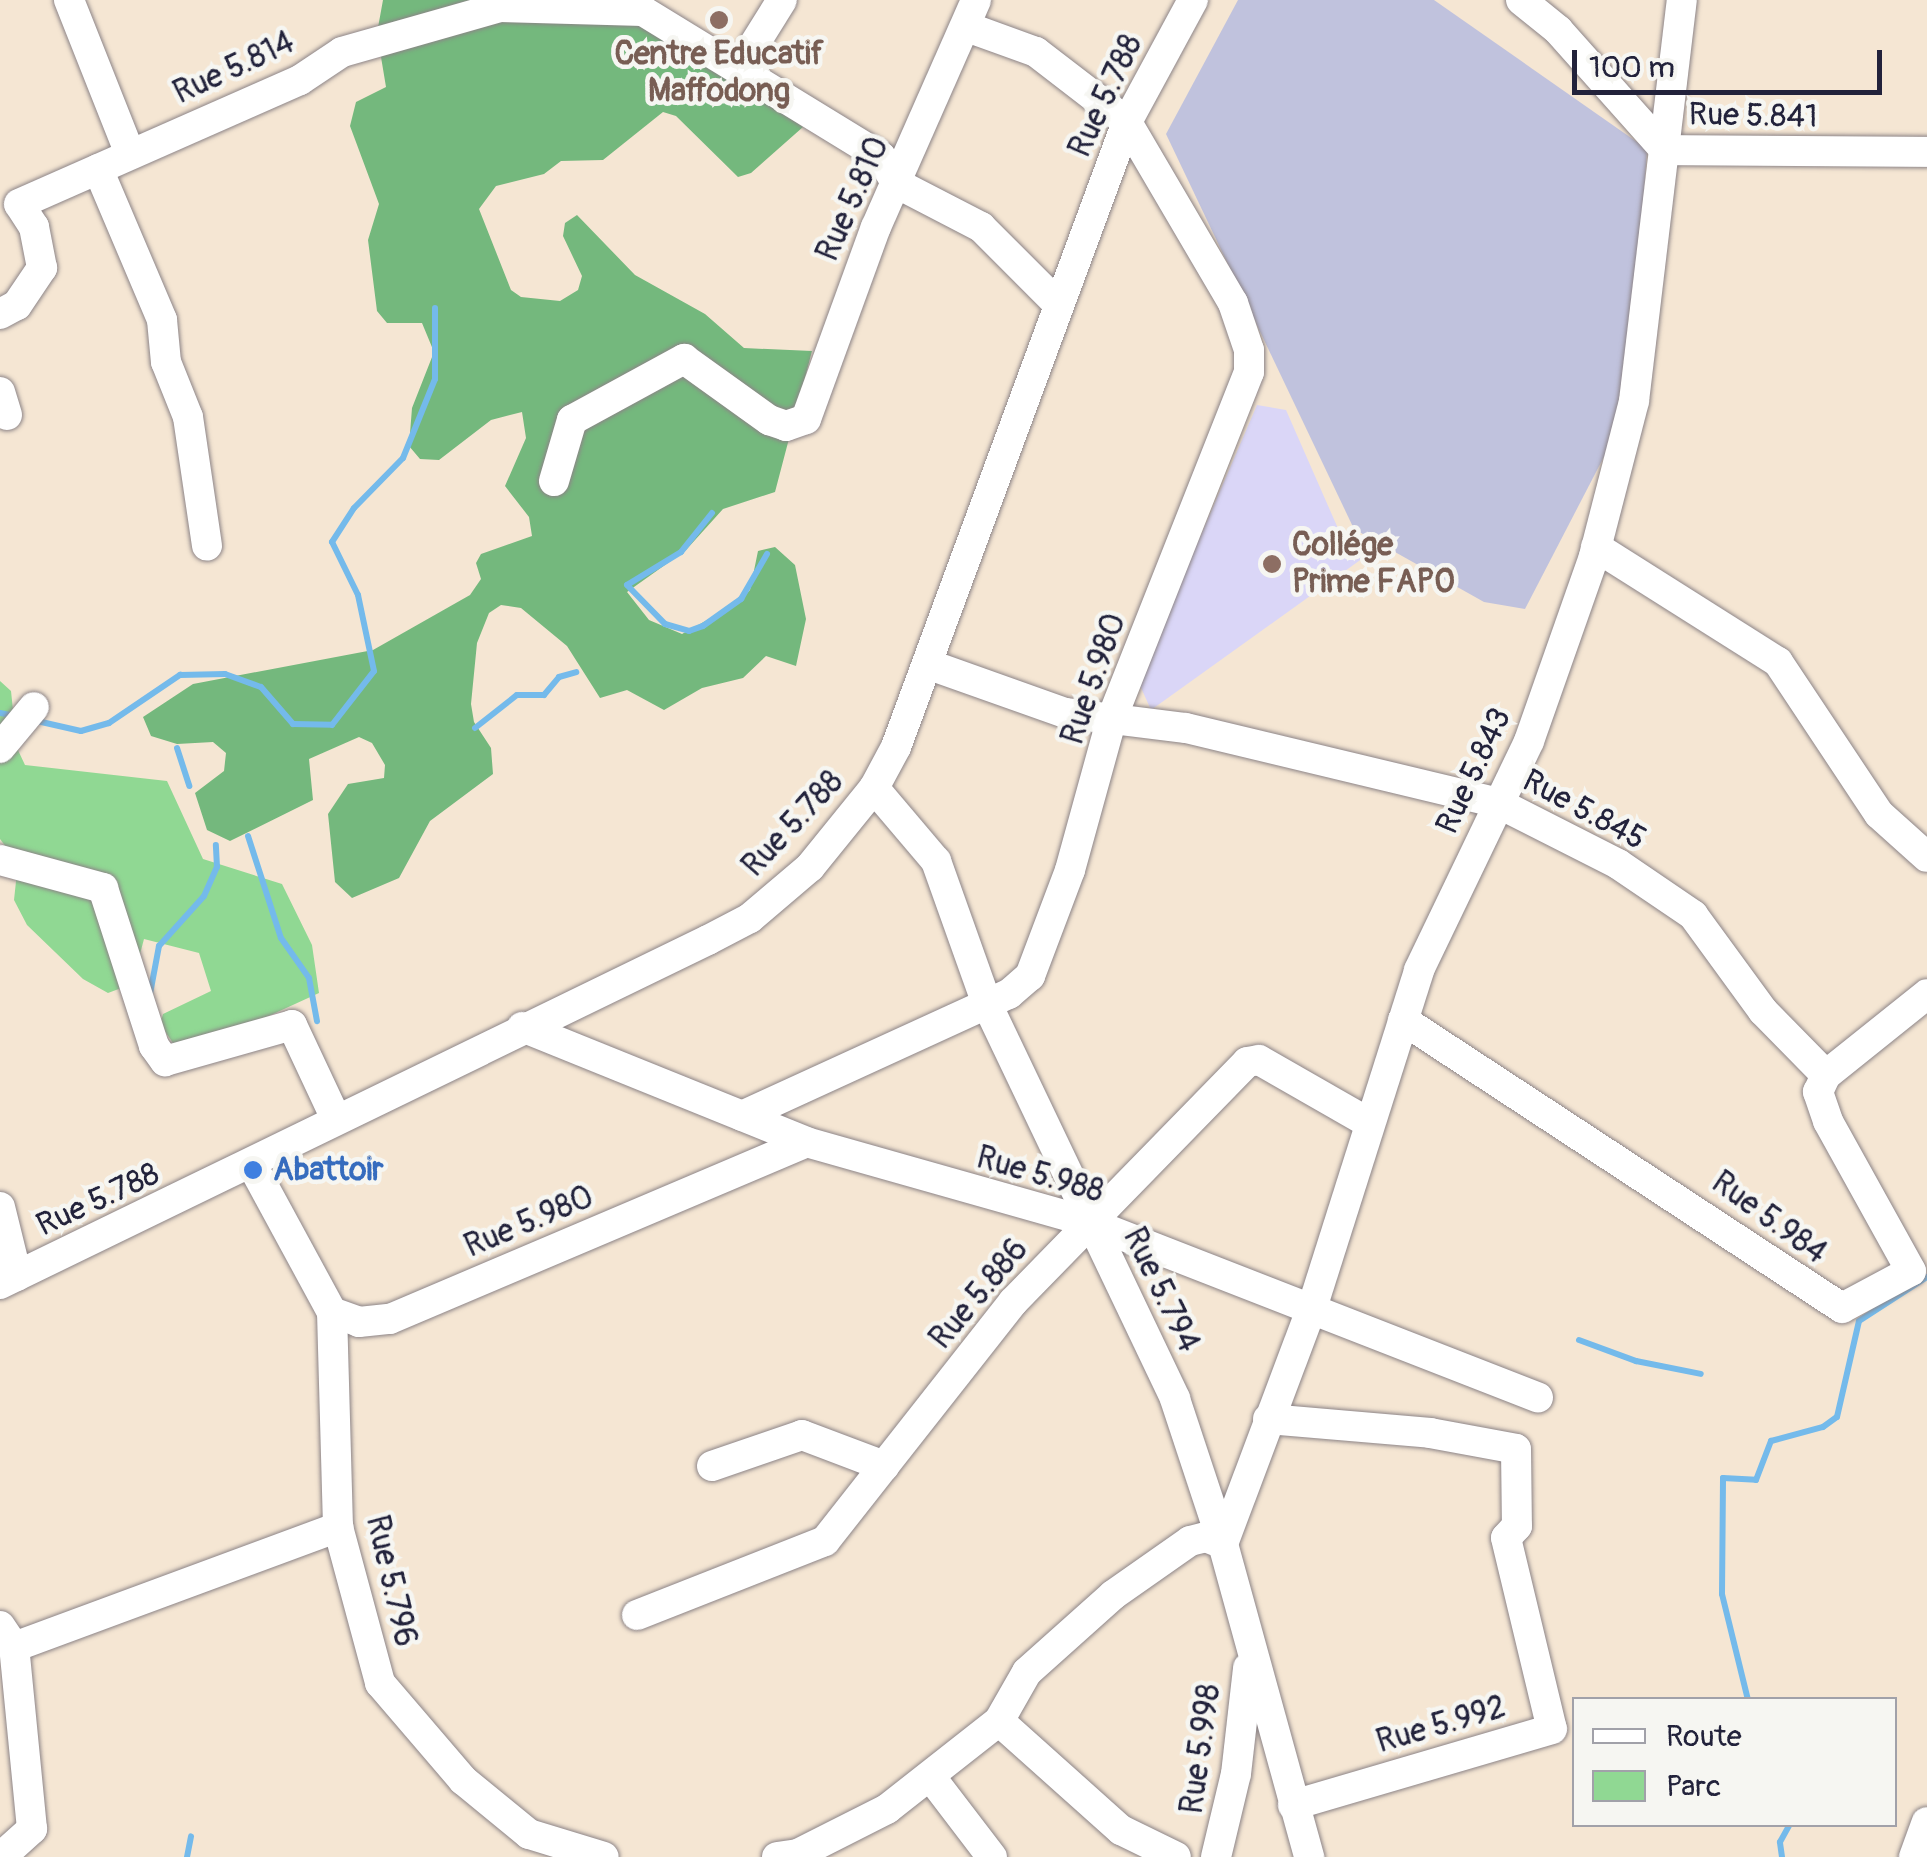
<!DOCTYPE html>
<meta charset="utf-8">
<style>
body{margin:0}
#map{position:relative;width:1927px;height:1857px;overflow:hidden;background:#f5e6d3;font-family:Pangolin,sans-serif}
div>[style]{position:absolute}
[style*='--x']{left:calc(var(--x)*1px);top:calc(var(--y)*1px);width:calc(var(--w)*1px);rotate:calc(var(--a)*1deg)}
.built>*{inset:0;background:#dad6f7}
.industrial>*{inset:0;background:#c0c2dd}
.green>*{inset:0;background:#90d893}
.forest>*{inset:0;background:#74b87d}
.stream>*{height:6px;margin:-3px;padding:0 3px;transform-origin:3px;border-radius:3px;background:#74baeb}
.roads{filter:drop-shadow(0 0 2px #8c8487) drop-shadow(0 0 2px #8c8487)}
.minor>*{height:30px;margin:-15px;padding:0 15px;transform-origin:15px;border-radius:15px;background:#fff}
.dots>*{width:28px;height:28px;translate:-50% -50%;box-sizing:border-box;border:5px solid #f6f6f2;border-radius:50%}
span{translate:-50% -50%;white-space:nowrap;text-align:center;line-height:1.15;-webkit-text-stroke:9px #f6f6f2;paint-order:stroke}
.education-label{font-size:32px;color:#785e54;font-weight:700}
.left{translate:0 -50%;text-align:left}
.street-label{font-size:32px;color:#22223b}
.shop-label{font-size:32px;color:#366cbe;font-weight:700}
.legend{position:absolute;left:1572px;top:1697px;width:325px;height:130px;box-sizing:border-box;background:#f6f6f2;border:2px solid #a1a1a9;margin:0;padding:12px 18px;list-style:none;font-size:30px;color:#22223b}
.legend li{display:flex;align-items:center;gap:20px;height:50px}
.legend b{width:50px;border:2px solid #a1a1a9}
.scale{position:absolute;left:1572px;top:50px;width:310px;height:45px;box-sizing:border-box;border:5px solid #22223b;border-top:0;padding-left:12px;font-size:30px;line-height:35px;white-space:nowrap;color:#22223b;-webkit-text-stroke:8px #f6f6f2;paint-order:stroke}
</style>
<div id="map">
<div class="built">
<i style="clip-path:polygon(1257px 405px,1286px 410px,1340px 533px,1370px 553px,1151px 710px,1138px 681px)"></i>
</div>
<div class="industrial">
<i style="clip-path:polygon(1238px 0,1434px 0,1647px 149px,1634px 341px,1609px 447px,1525px 609px,1484px 602px,1354px 529px,1166px 134px)"></i>
</div>
<div class="green">
<i style="clip-path:polygon(0 681px,11px 691px,17px 748px,25px 765px,167px 781px,203px 859px,282px 884px,312px 945px,319px 993px,212px 1042px,175px 1046px,160px 1024px,163px 1014px,211px 991px,199px 953px,144px 939px,132px 984px,108px 993px,83px 979px,27px 925px,14px 900px,18px 863px,0 839px)"></i>
</div>
<div class="forest">
<i style="clip-path:polygon(383px 0,611px 0,692px 47px,803px 127px,751px 173px,738px 177px,676px 116px,663px 112px,603px 160px,561px 161px,544px 174px,496px 186px,479px 209px,511px 290px,521px 297px,560px 301px,578px 290px,582px 276px,563px 236px,565px 223px,577px 215px,635px 275px,705px 314px,744px 348px,812px 351px,775px 492px,723px 509px,686px 550px,627px 592px,649px 620px,682px 634px,736px 604px,750px 590px,758px 551px,775px 547px,795px 565px,806px 619px,796px 666px,766px 656px,743px 678px,702px 688px,664px 710px,627px 690px,600px 698px,567px 646px,521px 608px,501px 605px,489px 613px,477px 643px,471px 704px,474px 722px,491px 748px,493px 774px,430px 821px,399px 878px,352px 898px,335px 882px,328px 814px,348px 784px,384px 778px,385px 765px,372px 743px,359px 737px,309px 759px,313px 800px,230px 841px,207px 830px,195px 793px,224px 771px,226px 753px,213px 742px,177px 744px,151px 736px,143px 717px,193px 684px,373px 650px,470px 595px,481px 579px,476px 563px,481px 554px,532px 536px,529px 517px,505px 486px,526px 438px,522px 412px,491px 420px,439px 460px,420px 459px,409px 446px,412px 408px,434px 352px,422px 323px,387px 323px,377px 311px,368px 240px,379px 204px,350px 126px,356px 102px,386px 87px,377px 33px)"></i>
</div>
<div class="stream">
<i style="--x:712;--y:513;--w:50;--a:128.5"></i>
<i style="--x:681;--y:552;--w:63;--a:148.6"></i>
<i style="--x:627;--y:585;--w:54;--a:45.7"></i>
<i style="--x:665;--y:624;--w:25;--a:16"></i>
<i style="--x:689;--y:631;--w:15;--a:-20"></i>
<i style="--x:703;--y:626;--w:47;--a:-35.4"></i>
<i style="--x:741;--y:599;--w:52;--a:-60"></i>
<i style="--x:0;--y:713;--w:15;--a:11"></i>
<i style="--x:37;--y:721;--w:45;--a:12.8"></i>
<i style="--x:81;--y:731;--w:29;--a:-16"></i>
<i style="--x:109;--y:723;--w:86;--a:-34.1"></i>
<i style="--x:180;--y:675;--w:45;--a:-1.3"></i>
<i style="--x:225;--y:674;--w:38;--a:20"></i>
<i style="--x:261;--y:687;--w:49;--a:49.1"></i>
<i style="--x:293;--y:724;--w:39;--a:1"></i>
<i style="--x:332;--y:725;--w:68;--a:-52.1"></i>
<i style="--x:374;--y:671;--w:78;--a:-101.9"></i>
<i style="--x:358;--y:595;--w:59;--a:-116.1"></i>
<i style="--x:332;--y:542;--w:40;--a:-57.1"></i>
<i style="--x:354;--y:508;--w:70;--a:-45.6"></i>
<i style="--x:403;--y:458;--w:85;--a:-67.9"></i>
<i style="--x:435;--y:379;--w:71;--a:-90"></i>
<i style="--x:475;--y:728;--w:53;--a:-38.2"></i>
<i style="--x:517;--y:695;--w:27;--a:0"></i>
<i style="--x:544;--y:695;--w:23;--a:-50"></i>
<i style="--x:559;--y:677;--w:18;--a:-16"></i>
<i style="--x:177;--y:748;--w:40;--a:72"></i>
<i style="--x:248;--y:836;--w:107;--a:72.1"></i>
<i style="--x:281;--y:938;--w:49;--a:55"></i>
<i style="--x:309;--y:978;--w:44;--a:79.5"></i>
<i style="--x:150;--y:994;--w:49;--a:-79.4"></i>
<i style="--x:159;--y:946;--w:67;--a:-48"></i>
<i style="--x:204;--y:896;--w:32;--a:-66"></i>
<i style="--x:217;--y:867;--w:22;--a:-93"></i>
<i style="--x:1579;--y:1340;--w:61;--a:20.2"></i>
<i style="--x:1636;--y:1361;--w:66;--a:11.3"></i>
<i style="--x:1748;--y:1700;--w:109;--a:-103.8"></i>
<i style="--x:1722;--y:1594;--w:116;--a:-89.5"></i>
<i style="--x:1723;--y:1478;--w:33;--a:3"></i>
<i style="--x:1756;--y:1480;--w:42;--a:-69"></i>
<i style="--x:1771;--y:1441;--w:54;--a:-15.1"></i>
<i style="--x:1823;--y:1427;--w:17;--a:-36"></i>
<i style="--x:1837;--y:1417;--w:98;--a:-77.1"></i>
<i style="--x:1859;--y:1321;--w:81;--a:-32.9"></i>
<i style="--x:187;--y:1857;--w:21;--a:-79"></i>
<i style="--x:1782;--y:1857;--w:15;--a:-98"></i>
<i style="--x:1780;--y:1842;--w:21;--a:-61"></i>
</div>
<div class="roads">
<div class="minor">
<i style="--x:69;--y:0;--w:166;--a:68.4"></i>
<i style="--x:1521;--y:0;--w:48;--a:39"></i>
<i style="--x:1558;--y:30;--w:161;--a:48.3"></i>
<i style="--x:1665;--y:150;--w:262;--a:0.4"></i>
<i style="--x:739;--y:69;--w:81;--a:-58.1"></i>
<i style="--x:98;--y:169;--w:164;--a:67"></i>
<i style="--x:162;--y:320;--w:42;--a:84.6"></i>
<i style="--x:166;--y:362;--w:59;--a:68.2"></i>
<i style="--x:188;--y:417;--w:130;--a:81.6"></i>
<i style="--x:0;--y:314;--w:19;--a:-28"></i>
<i style="--x:17;--y:305;--w:45;--a:-56"></i>
<i style="--x:42;--y:268;--w:42;--a:-101"></i>
<i style="--x:34;--y:227;--w:27;--a:-123"></i>
<i style="--x:19;--y:204;--w:307;--a:-23.8"></i>
<i style="--x:300;--y:80;--w:50;--a:-33.7"></i>
<i style="--x:342;--y:52;--w:164;--a:-15.9"></i>
<i style="--x:500;--y:7;--w:143;--a:1.6"></i>
<i style="--x:643;--y:11;--w:279;--a:31.5"></i>
<i style="--x:881;--y:157;--w:30;--a:60"></i>
<i style="--x:896;--y:183;--w:96;--a:27.4"></i>
<i style="--x:981;--y:227;--w:109;--a:45"></i>
<i style="--x:0;--y:392;--w:24;--a:73"></i>
<i style="--x:554;--y:481;--w:64;--a:-73.6"></i>
<i style="--x:572;--y:420;--w:128;--a:-28.6"></i>
<i style="--x:684;--y:359;--w:105;--a:35.7"></i>
<i style="--x:769;--y:420;--w:18;--a:19"></i>
<i style="--x:786;--y:426;--w:21;--a:-19"></i>
<i style="--x:806;--y:419;--w:204;--a:-70"></i>
<i style="--x:876;--y:227;--w:248;--a:-66.2"></i>
<i style="--x:1596;--y:547;--w:215;--a:32.3"></i>
<i style="--x:1778;--y:662;--w:182;--a:56.4"></i>
<i style="--x:1879;--y:814;--w:64;--a:41.9"></i>
<i style="--x:930;--y:665;--w:143;--a:19.6"></i>
<i style="--x:1065;--y:713;--w:122;--a:7.1"></i>
<i style="--x:1186;--y:728;--w:321;--a:13.5"></i>
<i style="--x:1498;--y:803;--w:135;--a:26.9"></i>
<i style="--x:1618;--y:864;--w:91;--a:34.2"></i>
<i style="--x:1693;--y:915;--w:119;--a:53.9"></i>
<i style="--x:1763;--y:1011;--w:90;--a:45.5"></i>
<i style="--x:1826;--y:1075;--w:129;--a:-38.7"></i>
<i style="--x:0;--y:748;--w:53;--a:-50.3"></i>
<i style="--x:874;--y:788;--w:96;--a:49.7"></i>
<i style="--x:936;--y:861;--w:152;--a:70.4"></i>
<i style="--x:987;--y:1004;--w:437;--a:64.5"></i>
<i style="--x:1175;--y:1399;--w:153;--a:71.7"></i>
<i style="--x:1223;--y:1544;--w:325;--a:74.6"></i>
<i style="--x:0;--y:860;--w:107;--a:15.2"></i>
<i style="--x:103;--y:888;--w:166;--a:72.1"></i>
<i style="--x:154;--y:1046;--w:19;--a:54"></i>
<i style="--x:165;--y:1061;--w:132;--a:-15.8"></i>
<i style="--x:292;--y:1025;--w:102;--a:64.9"></i>
<i style="--x:1403;--y:1020;--w:525;--a:33.27"></i>
<i style="--x:1842;--y:1308;--w:78;--a:-28.2"></i>
<i style="--x:1911;--y:1271;--w:171;--a:-119"></i>
<i style="--x:1828;--y:1121;--w:31;--a:-109"></i>
<i style="--x:1818;--y:1092;--w:19;--a:-65"></i>
<i style="--x:522;--y:1027;--w:306;--a:22"></i>
<i style="--x:806;--y:1142;--w:293;--a:15.8"></i>
<i style="--x:1088;--y:1222;--w:483;--a:21.3"></i>
<i style="--x:742;--y:1116;--w:294;--a:-24.6"></i>
<i style="--x:1009;--y:994;--w:28;--a:-41"></i>
<i style="--x:1030;--y:976;--w:113;--a:-69.3"></i>
<i style="--x:1070;--y:870;--w:158;--a:-74.6"></i>
<i style="--x:1112;--y:718;--w:372;--a:-68.4"></i>
<i style="--x:1249;--y:372;--w:22;--a:-90"></i>
<i style="--x:1249;--y:350;--w:50;--a:-108.8"></i>
<i style="--x:1233;--y:303;--w:210;--a:-120.4"></i>
<i style="--x:1127;--y:122;--w:115;--a:-142.4"></i>
<i style="--x:1036;--y:52;--w:73;--a:-160.1"></i>
<i style="--x:251;--y:1163;--w:170;--a:61.5"></i>
<i style="--x:332;--y:1312;--w:215;--a:88.4"></i>
<i style="--x:338;--y:1527;--w:162;--a:74.9"></i>
<i style="--x:380;--y:1683;--w:128;--a:49.4"></i>
<i style="--x:463;--y:1780;--w:85;--a:39.3"></i>
<i style="--x:529;--y:1834;--w:78;--a:17"></i>
<i style="--x:0;--y:1207;--w:71;--a:76.2"></i>
<i style="--x:0;--y:1284;--w:787;--a:-25.91"></i>
<i style="--x:708;--y:940;--w:47;--a:-27.6"></i>
<i style="--x:750;--y:918;--w:79;--a:-40.4"></i>
<i style="--x:810;--y:867;--w:102;--a:-51"></i>
<i style="--x:874;--y:788;--w:47;--a:-61.8"></i>
<i style="--x:896;--y:747;--w:666;--a:-69.72"></i>
<i style="--x:1127;--y:122;--w:139;--a:-61.6"></i>
<i style="--x:332;--y:1312;--w:29;--a:20"></i>
<i style="--x:359;--y:1322;--w:31;--a:-6"></i>
<i style="--x:390;--y:1319;--w:452;--a:-23"></i>
<i style="--x:1268;--y:1419;--w:163;--a:4.9"></i>
<i style="--x:1430;--y:1433;--w:87;--a:10.5"></i>
<i style="--x:1516;--y:1449;--w:77;--a:89.3"></i>
<i style="--x:1517;--y:1526;--w:16;--a:133"></i>
<i style="--x:1506;--y:1538;--w:196;--a:76.5"></i>
<i style="--x:1552;--y:1729;--w:270;--a:163.6"></i>
<i style="--x:712;--y:1466;--w:95;--a:-19"></i>
<i style="--x:802;--y:1435;--w:88;--a:20.7"></i>
<i style="--x:637;--y:1615;--w:202;--a:-21.5"></i>
<i style="--x:825;--y:1541;--w:304;--a:-51.8"></i>
<i style="--x:1013;--y:1302;--w:335;--a:-45.7"></i>
<i style="--x:1247;--y:1062;--w:12;--a:-9"></i>
<i style="--x:1259;--y:1060;--w:127;--a:29.8"></i>
<i style="--x:0;--y:1626;--w:25;--a:56"></i>
<i style="--x:14;--y:1647;--w:346;--a:-20.3"></i>
<i style="--x:999;--y:1721;--w:164;--a:41.8"></i>
<i style="--x:1121;--y:1830;--w:61;--a:26.1"></i>
<i style="--x:930;--y:1776;--w:102;--a:52.6"></i>
<i style="--x:1;--y:1857;--w:42;--a:-42.1"></i>
<i style="--x:32;--y:1829;--w:183;--a:-95.6"></i>
<i style="--x:777;--y:1857;--w:21;--a:-8"></i>
<i style="--x:798;--y:1854;--w:100;--a:-26.8"></i>
<i style="--x:887;--y:1809;--w:142;--a:-38.2"></i>
<i style="--x:999;--y:1721;--w:56;--a:-60.3"></i>
<i style="--x:1027;--y:1672;--w:115;--a:-41.8"></i>
<i style="--x:1113;--y:1595;--w:94;--a:-35"></i>
<i style="--x:1190;--y:1541;--w:16;--a:-14"></i>
<i style="--x:1206;--y:1537;--w:18;--a:22"></i>
<i style="--x:1223;--y:1544;--w:255;--a:-69.4"></i>
<i style="--x:1313;--y:1305;--w:351;--a:-72.4"></i>
<i style="--x:1419;--y:970;--w:254;--a:-64.3"></i>
<i style="--x:1529;--y:741;--w:196;--a:-70.6"></i>
<i style="--x:1594;--y:556;--w:160;--a:-75.5"></i>
<i style="--x:1634;--y:401;--w:404;--a:-83.2"></i>
<i style="--x:1216;--y:1857;--w:85;--a:-76.5"></i>
<i style="--x:1236;--y:1774;--w:107;--a:-83.5"></i>
<i style="--x:1914;--y:1857;--w:37;--a:-70"></i>
</div>
</div>
<div class="dots">
<i style="left:719px;top:20px;background:#8d6e63"></i>
<i style="left:1272px;top:564px;background:#8d6e63"></i>
<i style="left:253px;top:1170px;background:#3f7fe0"></i>
</div>
<div class="education-label">
<span style="left:719px;top:73px">Centre Educatif<br>Maffodong</span>
<span class="left" style="left:1292px;top:564px">Collége<br>Prime FAPO</span>
</div>
<div class="street-label">
<span style="left:234px;top:68px;rotate:-25deg">Rue 5.814</span>
<span style="left:1106px;top:96px;rotate:-65deg">Rue 5.788</span>
<span style="left:1753px;top:116px;rotate:1deg">Rue 5.841</span>
<span style="left:853px;top:199px;rotate:-66deg">Rue 5.810</span>
<span style="left:1094px;top:679px;rotate:-71deg">Rue 5.980</span>
<span style="left:1474px;top:771px;rotate:-65deg">Rue 5.843</span>
<span style="left:1584px;top:810px;rotate:28deg">Rue 5.845</span>
<span style="left:793px;top:824px;rotate:-47deg">Rue 5.788</span>
<span style="left:1040px;top:1175px;rotate:16deg">Rue 5.988</span>
<span style="left:98px;top:1200px;rotate:-25deg">Rue 5.788</span>
<span style="left:1769px;top:1218px;rotate:36deg">Rue 5.984</span>
<span style="left:529px;top:1222px;rotate:-23deg">Rue 5.980</span>
<span style="left:1161px;top:1290px;rotate:64deg">Rue 5.794</span>
<span style="left:979px;top:1294px;rotate:-50deg">Rue 5.886</span>
<span style="left:391px;top:1581px;rotate:77deg">Rue 5.796</span>
<span style="left:1441px;top:1725px;rotate:-16deg">Rue 5.992</span>
<span style="left:1201px;top:1749px;rotate:-82deg">Rue 5.998</span>
</div>
<div class="shop-label">
<span class="left" style="left:273px;top:1170px">Abattoir</span>
</div>
<ul class="legend">
<li><b style="height:12px;background:#fff"></b>Route</li>
<li><b style="height:28px;background:#90d893"></b>Parc</li>
</ul>
<div class="scale">100 m</div>
</div>
